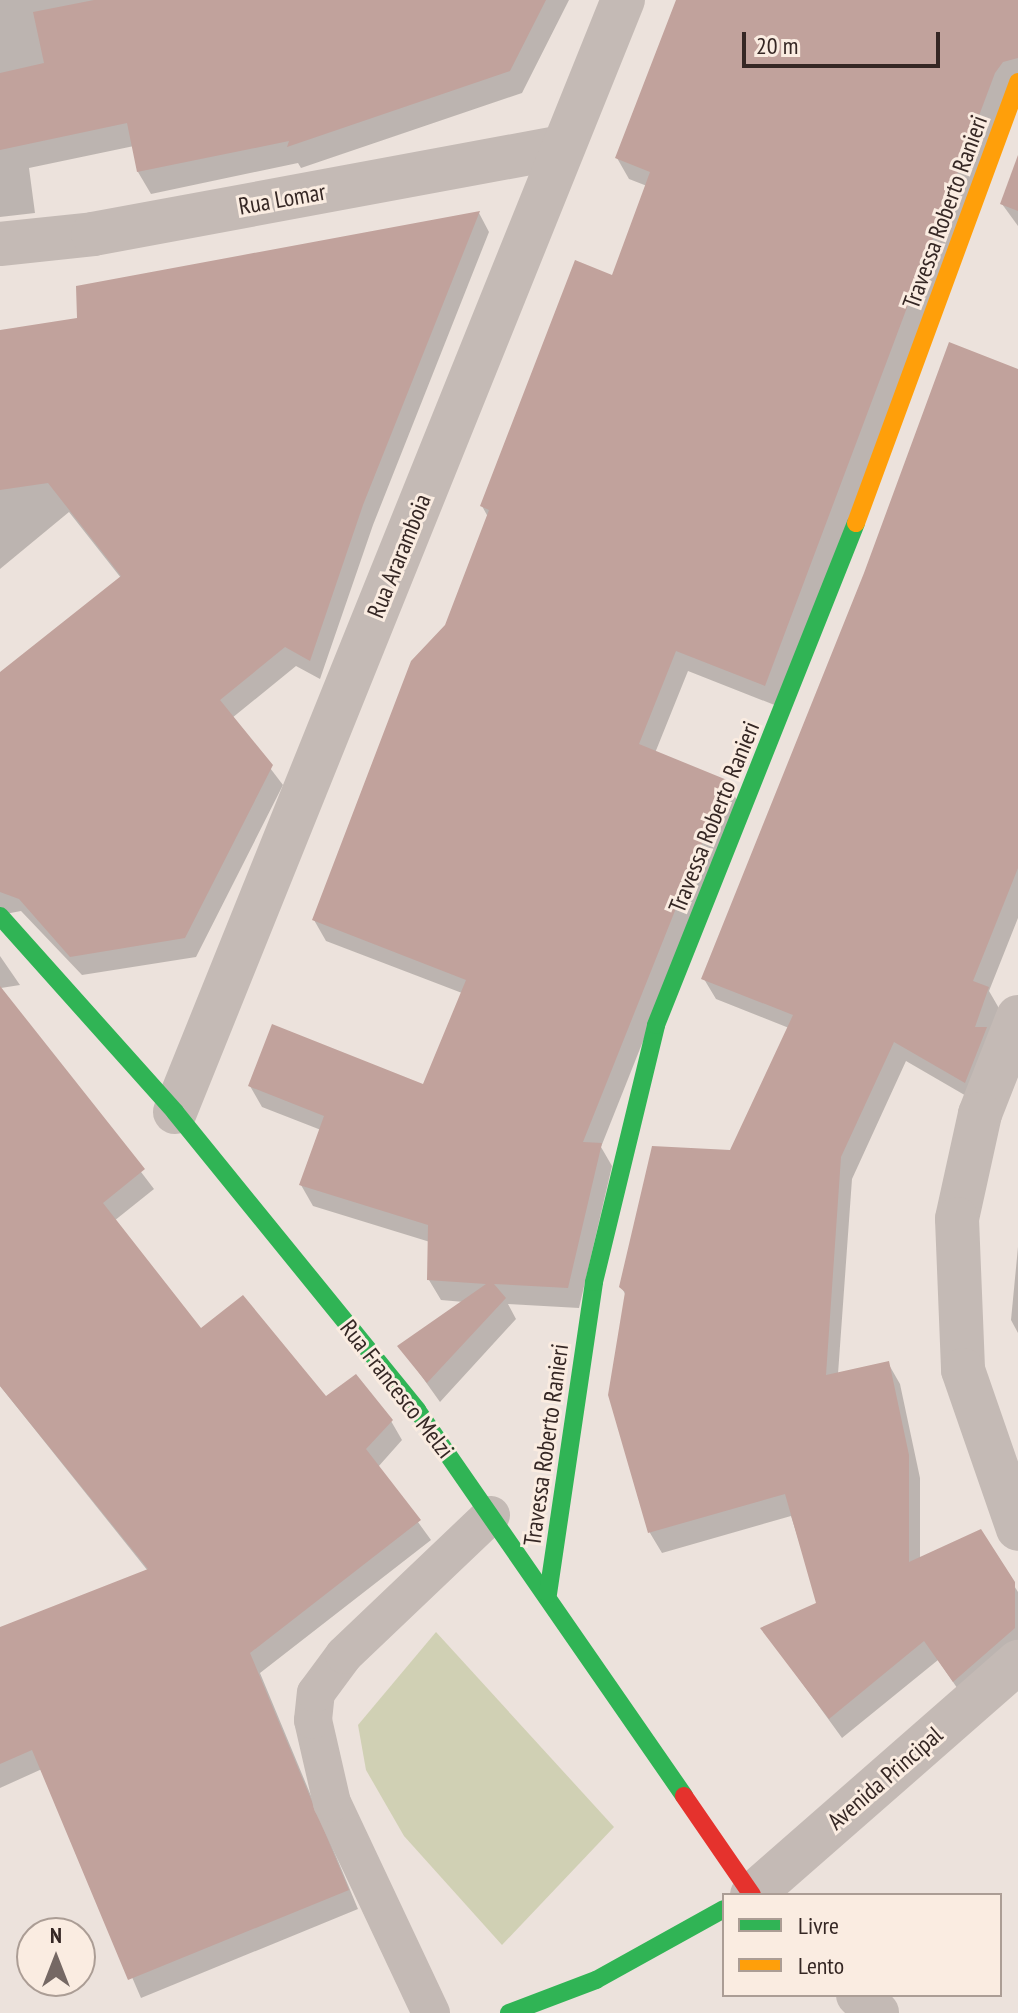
<!DOCTYPE html>
<style>
body{margin:0}
#map{position:relative;width:1018px;height:2013px;overflow:hidden;background:#ece2dc;font-family:"PT Sans Narrow",sans-serif}
div>[style]{position:absolute}
[style*='--x']{left:calc(var(--x)*1px);top:calc(var(--y)*1px);width:calc(var(--w)*1px);rotate:calc(var(--a)*1deg)}
.green>*{inset:0;background:#d0d0b4}
.shadow>*{inset:0;background:#0003}
.building>*{inset:0;background:#c1a29c}
.lane>*{height:38px;margin:-19px;padding:0 19px;transform-origin:19px;border-radius:19px;background:#c4bab5}
.street>*{height:44px;margin:-22px;padding:0 22px;transform-origin:22px;border-radius:22px;background:#c4bab5}
.fast>*{height:18px;margin:-9px;padding:0 9px;transform-origin:9px;border-radius:9px;background:#30b455}
.slow>*{height:18px;margin:-9px;padding:0 9px;transform-origin:9px;border-radius:9px;background:#ff9f0a}
.jam>*{height:18px;margin:-9px;padding:0 9px;transform-origin:9px;border-radius:9px;background:#e5322d}
span{translate:-50% -50%;white-space:nowrap;text-align:center;line-height:1.15;-webkit-text-stroke:6px #faece1;paint-order:stroke}
.street-label{font-size:24px;color:#352724}
.legend{position:absolute;left:722px;top:1893px;width:280px;height:104px;box-sizing:border-box;background:#faece1;border:2px solid #ab9d95;margin:0;padding:10px 14px;list-style:none;font-size:24px;color:#352724}
.legend li{display:flex;align-items:center;gap:16px;height:40px}
.legend b{width:40px;border:2px solid #ab9d95}
.north{position:absolute;left:16px;top:1917px;width:80px;height:80px;box-sizing:border-box;background:#faece1;border:2px solid #ab9d95;border-radius:50%;rotate:0deg;font-size:22px;font-weight:700;line-height:32px;text-align:center;color:#352724}
.north::after{content:'';display:block;margin:auto;width:28px;height:36px;background:#756864;clip-path:polygon(50% 0,100% 100%,50% 72%,0 100%)}
.scale{position:absolute;left:742px;top:32px;width:198px;height:36px;box-sizing:border-box;border:4px solid #352724;border-top:0;padding-left:10px;font-size:24px;line-height:28px;white-space:nowrap;color:#352724;-webkit-text-stroke:6px #faece1;paint-order:stroke}
</style>
<div id="map">
<div class="green">
<i style="clip-path:polygon(436px 1632px,614px 1827px,502px 1945px,404px 1836px,366px 1770px,358px 1725px)"></i>
</div>
<div class="shadow">
<i style="clip-path:polygon(0 0,569px 0,522px 93px,301px 168px,298px 163px,151px 194px,138px 172px,134px 146px,29px 168px,35px 213px,0 217px)"></i>
<i style="clip-path:polygon(679px 0,1018px 0,1018px 84px,777px 706px,688px 671px,655px 753px,726px 781px,738px 802px,601px 1147px,612px 1166px,579px 1308px,508px 1304px,516px 1319px,440px 1402px,400px 1346px,464px 1302px,441px 1300px,429px 1280px,430px 1242px,313px 1206px,301px 1185px,321px 1130px,262px 1107px,250px 1086px,424px 1086px,462px 993px,326px 941px,314px 920px,446px 626px,488px 517px,482px 506px,613px 277px,647px 186px,629px 179px,617px 158px)"></i>
<i style="clip-path:polygon(1018px 160px,1018px 226px,1002px 204px)"></i>
<i style="clip-path:polygon(479px 213px,489px 232px,373px 525px,320px 679px,296px 666px,232px 718px,283px 785px,196px 957px,82px 975px,21px 911px,0 915px,0 675px,121px 578px,69px 512px,0 569px,0 332px,80px 320px)"></i>
<i style="clip-path:polygon(1018px 371px,1018px 918px,989px 991px,1000px 1010px,968px 1097px,906px 1061px,852px 1179px,838px 1374px,888px 1363px,900px 1384px,920px 1478px,920px 1559px,980px 1532px,1018px 1592px,1018px 1656px,966px 1701px,938px 1660px,842px 1738px,763px 1629px,819px 1604px,791px 1516px,662px 1553px,650px 1533px,610px 1395px,626px 1296px,621px 1286px,732px 1152px,789px 1028px,716px 999px,704px 979px)"></i>
<i style="clip-path:polygon(0 956px,20px 985px,1px 988px,154px 1189px,114px 1221px,201px 1331px,325px 1398px,391px 1421px,402px 1440px,378px 1467px,431px 1540px,260px 1673px,358px 1909px,141px 1998px,42px 1769px,0 1788px,0 1629px,148px 1571px,0 1386px)"></i>
<i style="clip-path:polygon(1018px 1247px,1018px 1333px,1011px 1320px)"></i>
</div>
<div class="building">
<i style="clip-path:polygon(94px 0,546px 0,510px 71px,287px 147px,289px 141px,137px 172px,127px 123px,0 150px,0 73px,44px 63px,33px 12px)"></i>
<i style="clip-path:polygon(676px 0,1018px 0,1018px 58px,1003px 62px,995px 73px,765px 686px,676px 651px,639px 744px,727px 780px,583px 1142px,602px 1143px,568px 1288px,494px 1284px,506px 1298px,427px 1383px,397px 1346px,486px 1284px,427px 1280px,428px 1225px,299px 1185px,324px 1116px,248px 1086px,272px 1024px,423px 1084px,466px 980px,312px 920px,411px 661px,445px 625px,489px 510px,480px 506px,575px 260px,612px 275px,650px 172px,615px 158px)"></i>
<i style="clip-path:polygon(1018px 155px,1018px 211px,1000px 204px)"></i>
<i style="clip-path:polygon(480px 211px,363px 505px,310px 661px,285px 647px,220px 700px,273px 765px,185px 938px,70px 957px,19px 899px,0 892px,0 672px,121px 576px,48px 483px,0 490px,0 330px,77px 318px,76px 286px)"></i>
<i style="clip-path:polygon(949px 342px,1018px 369px,1018px 868px,973px 981px,989px 987px,975px 1027px,987px 1027px,965px 1083px,894px 1042px,841px 1157px,826px 1375px,889px 1361px,909px 1455px,909px 1562px,981px 1529px,1015px 1582px,1015px 1628px,953px 1682px,924px 1641px,829px 1719px,760px 1628px,816px 1603px,785px 1494px,648px 1533px,608px 1395px,625px 1292px,619px 1287px,652px 1146px,730px 1150px,793px 1015px,701px 979px,864px 573px)"></i>
<i style="clip-path:polygon(0 986px,145px 1169px,103px 1203px,201px 1328px,243px 1295px,326px 1396px,356px 1374px,393px 1420px,366px 1449px,421px 1520px,250px 1653px,349px 1890px,128px 1980px,32px 1750px,0 1764px,0 1627px,148px 1569px,0 1386px)"></i>
</div>
<div class="lane">
<i style="--x:431;--y:2013;--w:232;--a:-115.2"></i>
<i style="--x:332;--y:1803;--w:85;--a:-102.9"></i>
<i style="--x:313;--y:1720;--w:27;--a:-84"></i>
<i style="--x:316;--y:1693;--w:47;--a:-53.6"></i>
<i style="--x:344;--y:1655;--w:203;--a:-43.6"></i>
</div>
<div class="street">
<i style="--x:0;--y:244;--w:94;--a:-6.1"></i>
<i style="--x:93;--y:234;--w:478;--a:-10.5"></i>
<i style="--x:1018;--y:1017;--w:104;--a:111.4"></i>
<i style="--x:980;--y:1114;--w:107;--a:102.4"></i>
<i style="--x:957;--y:1219;--w:151;--a:87.7"></i>
<i style="--x:963;--y:1370;--w:168;--a:70.9"></i>
<i style="--x:175;--y:1112;--w:1199;--a:-68.06"></i>
<i style="--x:752;--y:1895;--w:354;--a:-41.2"></i>
<i style="--x:858;--y:1995;--w:26;--a:43"></i>
</div>
<div class="fast">
<i style="--x:0;--y:916;--w:263;--a:48.2"></i>
<i style="--x:175;--y:1112;--w:384;--a:50.9"></i>
<i style="--x:417;--y:1410;--w:469;--a:55.3"></i>
<i style="--x:548;--y:1594;--w:315;--a:-81.6"></i>
<i style="--x:594;--y:1282;--w:264;--a:-76.4"></i>
<i style="--x:656;--y:1025;--w:540;--a:-68.28"></i>
<i style="--x:509;--y:2013;--w:93;--a:-20.8"></i>
<i style="--x:596;--y:1980;--w:146;--a:-29"></i>
</div>
<div class="slow">
<i style="--x:856;--y:523;--w:470;--a:-69.8"></i>
</div>
<div class="jam">
<i style="--x:684;--y:1796;--w:120;--a:55.5"></i>
</div>
<div class="street-label">
<span style="left:282px;top:199px;rotate:-10deg">Rua Lomar</span>
<span style="left:945px;top:212px;rotate:-70deg">Travessa Roberto Ranieri</span>
<span style="left:399px;top:556px;rotate:-68deg">Rua Araramboia</span>
<span style="left:714px;top:817px;rotate:-68deg">Travessa Roberto Ranieri</span>
<span style="left:397px;top:1389px;rotate:52deg">Rua Francesco Melzi</span>
<span style="left:546px;top:1445px;rotate:-82deg">Travessa Roberto Ranieri</span>
<span style="left:885px;top:1778px;rotate:-41deg">Avenida Principal</span>
</div>
<ul class="legend">
<li><b style="height:10px;background:#30b455"></b>Livre</li>
<li><b style="height:10px;background:#ff9f0a"></b>Lento</li>
</ul>
<div class="north">N</div>
<div class="scale">20 m</div>
</div>
